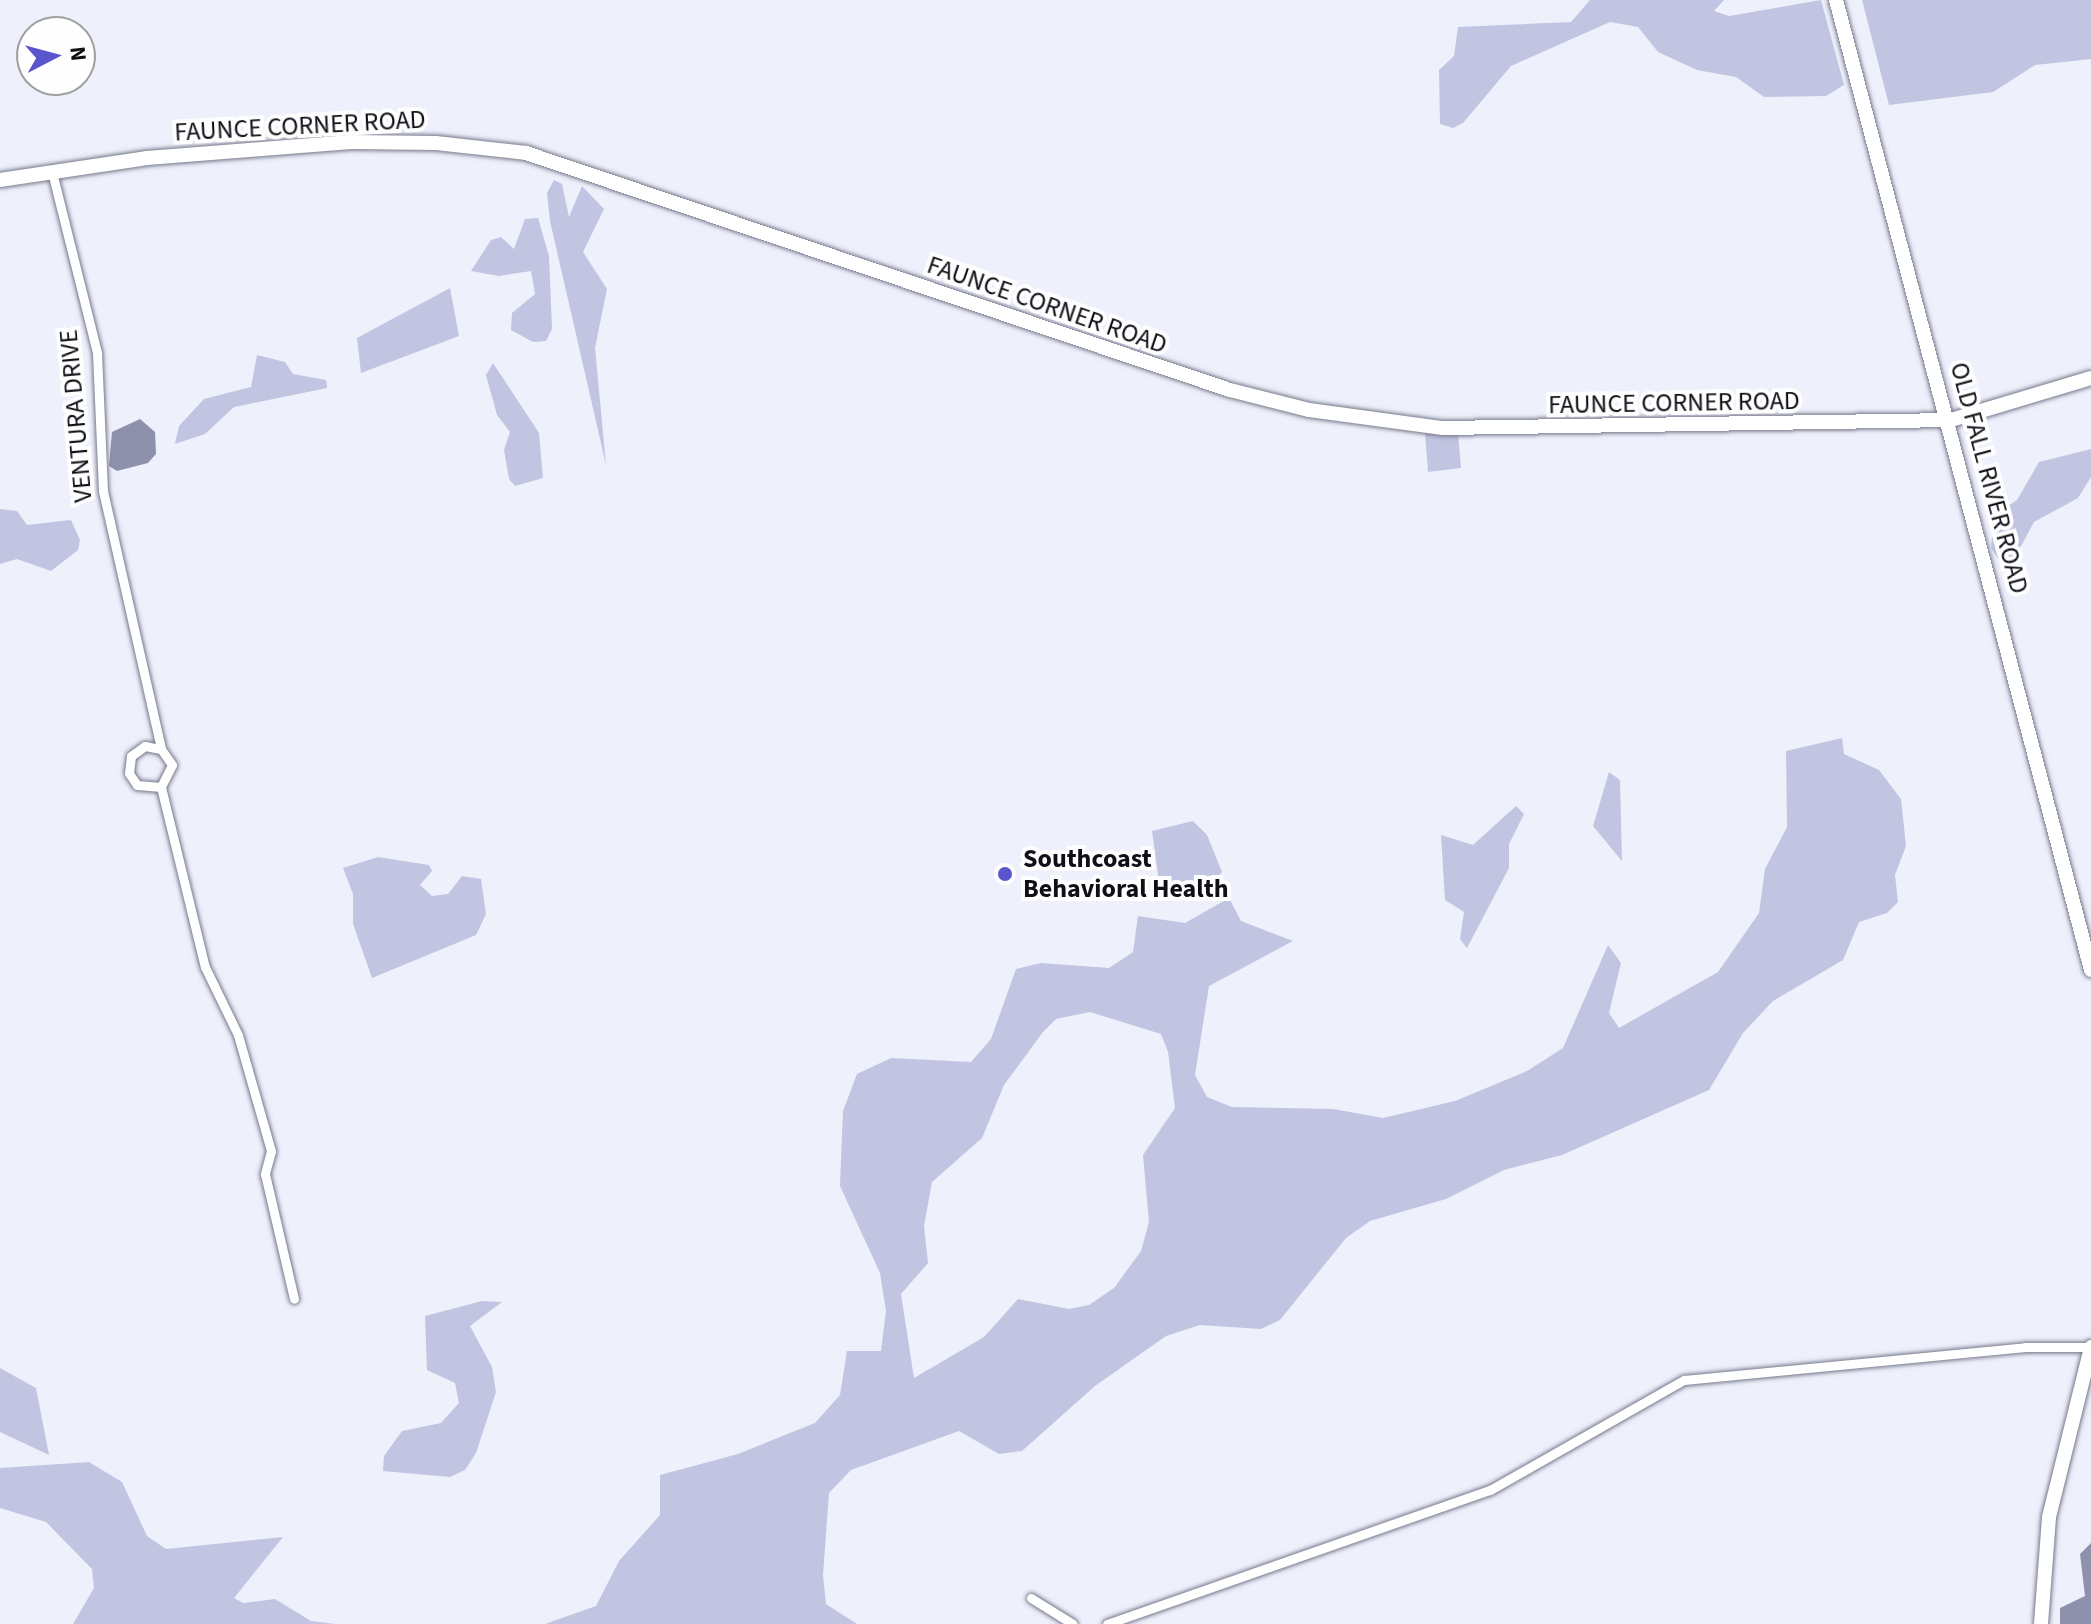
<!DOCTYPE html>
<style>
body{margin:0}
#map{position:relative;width:2091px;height:1624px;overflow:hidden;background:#eef0fc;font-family:"Source Sans 3",sans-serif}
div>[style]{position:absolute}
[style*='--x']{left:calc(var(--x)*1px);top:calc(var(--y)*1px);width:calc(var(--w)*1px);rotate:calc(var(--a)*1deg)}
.green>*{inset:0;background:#c1c5e1}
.water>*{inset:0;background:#8d91ac}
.roads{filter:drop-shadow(0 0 2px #76798a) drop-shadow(0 0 2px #76798a)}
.street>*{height:9px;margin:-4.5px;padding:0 4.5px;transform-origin:4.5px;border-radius:4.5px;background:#fff}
.secondary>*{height:14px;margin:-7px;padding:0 7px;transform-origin:7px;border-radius:7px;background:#fff}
.dots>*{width:22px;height:22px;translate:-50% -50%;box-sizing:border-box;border:4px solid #fefefe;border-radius:50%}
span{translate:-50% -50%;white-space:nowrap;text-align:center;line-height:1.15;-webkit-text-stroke:8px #fefefe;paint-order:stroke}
.street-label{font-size:26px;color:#0f1016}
.poi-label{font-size:26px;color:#0f1016;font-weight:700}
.left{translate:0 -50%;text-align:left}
.north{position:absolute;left:16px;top:16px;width:80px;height:80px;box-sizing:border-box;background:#fefefe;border:2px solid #9e9fa1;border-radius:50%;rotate:84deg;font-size:22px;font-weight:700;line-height:32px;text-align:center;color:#0f1016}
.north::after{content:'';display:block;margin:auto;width:28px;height:36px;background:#5855cd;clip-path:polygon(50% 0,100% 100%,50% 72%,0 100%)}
</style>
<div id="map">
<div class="green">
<i style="clip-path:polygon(1590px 0,1724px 0,1714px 11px,1729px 16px,1821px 0,1844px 85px,1826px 96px,1764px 97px,1736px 77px,1697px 70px,1658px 52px,1638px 27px,1610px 22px,1511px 66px,1463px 123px,1453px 128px,1440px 124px,1439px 70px,1454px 56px,1458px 27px,1571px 22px)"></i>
<i style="clip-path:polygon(1862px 0,2091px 0,2091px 59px,2035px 65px,1993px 92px,1889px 105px)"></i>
<i style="clip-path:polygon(554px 180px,562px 184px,569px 217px,582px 186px,604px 209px,583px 252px,607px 289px,595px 348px,606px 465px,550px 221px,547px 193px)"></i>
<i style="clip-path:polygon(538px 218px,549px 256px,552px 329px,546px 341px,533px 342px,511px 330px,512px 313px,535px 294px,531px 271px,499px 276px,471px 271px,491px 240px,501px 237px,514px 249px,525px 219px)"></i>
<i style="clip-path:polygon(450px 288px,459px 336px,361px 373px,357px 338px)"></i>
<i style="clip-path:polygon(257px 355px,285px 362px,293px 374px,326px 380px,327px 388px,234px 407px,205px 434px,175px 444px,179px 426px,204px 399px,251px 387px)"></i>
<i style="clip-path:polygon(493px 363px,539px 433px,543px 478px,515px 486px,509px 479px,504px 450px,510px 432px,497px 415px,486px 375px)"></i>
<i style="clip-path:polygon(1425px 432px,1458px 433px,1461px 468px,1428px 472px)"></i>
<i style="clip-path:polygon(2091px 449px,2091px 477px,2078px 498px,2034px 522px,2014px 559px,2000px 562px,1991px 548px,1994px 515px,2017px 500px,2039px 462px)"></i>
<i style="clip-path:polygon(0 509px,17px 511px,27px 525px,71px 520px,80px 540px,78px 550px,51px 571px,17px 559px,0 564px)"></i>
<i style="clip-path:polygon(evenodd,1842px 738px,1844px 754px,1879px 770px,1901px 799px,1906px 846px,1895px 875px,1898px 902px,1887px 913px,1859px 922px,1843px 960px,1773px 1001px,1743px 1033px,1709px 1090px,1562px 1155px,1504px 1170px,1446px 1199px,1370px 1221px,1346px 1238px,1280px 1320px,1261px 1329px,1200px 1325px,1166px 1336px,1095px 1386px,1022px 1451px,999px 1454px,959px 1431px,851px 1470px,829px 1493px,823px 1575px,826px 1604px,857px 1624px,545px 1624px,596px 1606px,619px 1561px,660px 1515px,660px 1475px,738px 1454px,815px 1423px,840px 1395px,847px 1351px,881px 1351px,886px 1311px,880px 1273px,840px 1186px,843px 1111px,857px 1074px,891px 1058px,971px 1062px,991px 1039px,1016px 969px,1041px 963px,1109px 968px,1133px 952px,1138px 916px,1185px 923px,1229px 898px,1241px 921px,1293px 941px,1209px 986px,1195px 1075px,1207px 1097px,1232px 1107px,1333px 1109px,1383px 1118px,1455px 1101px,1527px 1071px,1563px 1048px,1608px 945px,1621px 963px,1609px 1013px,1619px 1028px,1718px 972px,1759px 913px,1765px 869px,1787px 827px,1786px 751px,1842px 738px,1090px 1012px,1161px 1034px,1168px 1052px,1175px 1108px,1143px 1155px,1149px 1222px,1141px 1251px,1114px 1288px,1089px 1305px,1069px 1309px,1018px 1299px,984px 1337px,914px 1378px,901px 1294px,928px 1263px,924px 1226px,932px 1182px,982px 1138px,1004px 1085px,1043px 1032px,1056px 1019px,1090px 1012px)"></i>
<i style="clip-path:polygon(1609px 772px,1620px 780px,1622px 861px,1593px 826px)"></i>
<i style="clip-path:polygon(1516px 806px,1524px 814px,1509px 844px,1509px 868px,1467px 948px,1460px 939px,1464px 912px,1445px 900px,1441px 835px,1473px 845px)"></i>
<i style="clip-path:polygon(1193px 821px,1207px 835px,1222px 872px,1206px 889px,1187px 893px,1159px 882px,1152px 831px)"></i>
<i style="clip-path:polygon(378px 857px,429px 865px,432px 871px,420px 885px,432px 896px,448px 894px,462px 876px,481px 879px,486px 914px,476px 935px,372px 978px,353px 924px,353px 894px,343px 868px)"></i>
<i style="clip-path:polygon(482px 1301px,502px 1302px,470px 1326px,492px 1367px,496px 1392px,476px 1453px,465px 1470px,450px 1477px,383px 1471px,384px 1456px,402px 1431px,441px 1423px,459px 1403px,455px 1383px,427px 1370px,425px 1316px)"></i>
<i style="clip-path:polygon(0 1368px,36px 1388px,49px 1455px,0 1432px)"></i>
<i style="clip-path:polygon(89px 1462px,122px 1482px,147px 1536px,166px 1549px,283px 1537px,234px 1598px,243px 1603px,275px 1599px,311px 1621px,335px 1624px,73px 1624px,94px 1588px,92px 1569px,46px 1522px,0 1508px,0 1468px)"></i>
</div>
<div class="water">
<i style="clip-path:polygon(140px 419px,155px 432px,156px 454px,148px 463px,117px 471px,109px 466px,112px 432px)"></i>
<i style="clip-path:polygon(2091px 1543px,2091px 1624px,2060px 1624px,2060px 1608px,2085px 1596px,2080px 1554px)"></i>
</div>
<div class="roads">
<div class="street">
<i style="--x:52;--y:172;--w:187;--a:76"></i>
<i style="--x:97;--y:353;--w:138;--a:87.5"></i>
<i style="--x:103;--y:491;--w:264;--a:77.3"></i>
<i style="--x:161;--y:749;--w:19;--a:55"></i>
<i style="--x:172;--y:765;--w:25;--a:117"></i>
<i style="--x:161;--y:787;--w:24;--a:-175"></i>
<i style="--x:137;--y:785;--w:14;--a:-124"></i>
<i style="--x:129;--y:773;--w:17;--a:-83"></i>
<i style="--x:131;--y:756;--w:17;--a:-36"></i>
<i style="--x:145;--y:746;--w:16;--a:11"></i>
<i style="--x:161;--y:787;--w:185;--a:76.3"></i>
<i style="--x:205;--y:967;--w:76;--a:64.1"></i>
<i style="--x:238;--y:1035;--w:121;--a:74.1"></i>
<i style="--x:271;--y:1151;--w:24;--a:105"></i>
<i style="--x:265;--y:1174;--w:128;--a:76.9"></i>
<i style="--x:1031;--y:1598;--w:49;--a:31.8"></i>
<i style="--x:1107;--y:1624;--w:406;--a:-19.3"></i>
<i style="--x:1490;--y:1490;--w:223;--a:-29.6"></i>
<i style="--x:1684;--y:1380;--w:343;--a:-5.5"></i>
<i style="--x:2025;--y:1347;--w:66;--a:0"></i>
</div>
<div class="secondary">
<i style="--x:1836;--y:0;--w:1003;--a:75.27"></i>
<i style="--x:0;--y:180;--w:149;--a:-8.5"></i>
<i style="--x:147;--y:158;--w:205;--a:-4.5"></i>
<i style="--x:351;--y:142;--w:85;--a:0.7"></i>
<i style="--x:436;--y:143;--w:91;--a:6.3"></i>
<i style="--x:526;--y:153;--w:743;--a:18.61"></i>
<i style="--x:1230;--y:390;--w:81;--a:14.2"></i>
<i style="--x:1309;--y:410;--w:135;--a:7.7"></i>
<i style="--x:1443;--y:428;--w:508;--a:-0.9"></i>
<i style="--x:1951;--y:420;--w:146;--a:-16.7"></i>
<i style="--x:2041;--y:1624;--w:107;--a:-85.7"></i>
<i style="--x:2049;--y:1517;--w:175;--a:-76.1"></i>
</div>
</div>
<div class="dots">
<i style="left:1005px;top:874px;background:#5855cd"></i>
</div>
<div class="street-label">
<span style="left:300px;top:126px;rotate:-3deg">FAUNCE CORNER ROAD</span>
<span style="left:1047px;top:305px;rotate:19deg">FAUNCE CORNER ROAD</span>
<span style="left:1674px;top:403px;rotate:-1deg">FAUNCE CORNER ROAD</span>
<span style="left:76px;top:416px;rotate:-95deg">VENTURA DRIVE</span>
<span style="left:1989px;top:478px;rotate:75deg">OLD FALL RIVER ROAD</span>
</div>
<div class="poi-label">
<span class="left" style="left:1023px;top:874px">Southcoast<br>Behavioral Health</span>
</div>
<div class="north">N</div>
</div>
